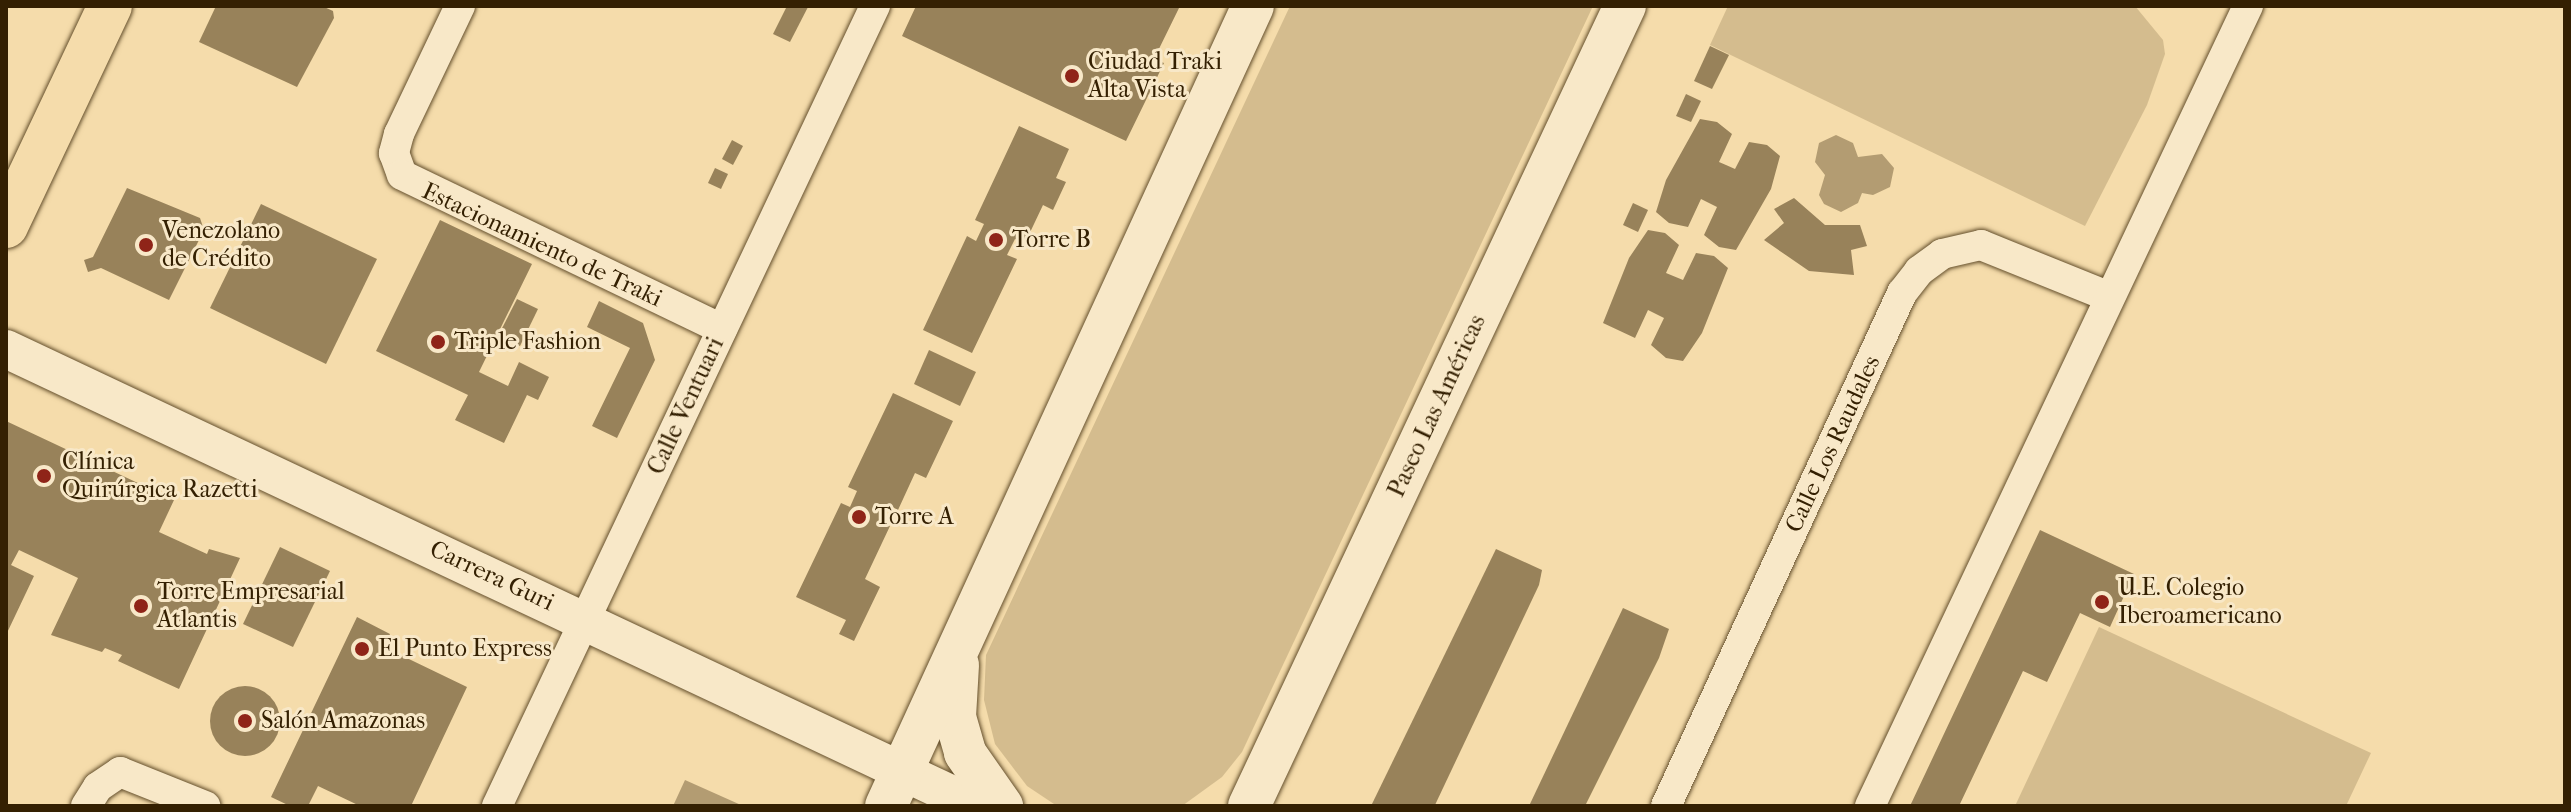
<!DOCTYPE html>
<meta charset="utf-8">
<style>
body{margin:0}
#map{position:relative;width:2571px;height:812px;overflow:hidden;background:#f5dcab;font-family:"IM FELL French Canon",serif}
div>[style]{position:absolute}
[style*='--x']{left:calc(var(--x)*1px);top:calc(var(--y)*1px);width:calc(var(--w)*1px);rotate:calc(var(--a)*1deg)}
.green>*{inset:0;background:#d4bc8e}
.water>*{inset:0;background:#b39c72}
.building>*{inset:0;background:#98825a}
.round{border-radius:50%}
.roads{filter:drop-shadow(0 0 2px #644f2c) drop-shadow(0 0 2px #644f2c)}
.minor>*{height:30px;margin:-15px;padding:0 15px;transform-origin:15px;border-radius:15px;background:#f8e8c8}
.tertiary>*{height:38px;margin:-19px;padding:0 19px;transform-origin:19px;border-radius:19px;background:#f8e8c8}
.secondary>*{height:42px;margin:-21px;padding:0 21px;transform-origin:21px;border-radius:21px;background:#f8e8c8}
.primary>*{height:44px;margin:-22px;padding:0 22px;transform-origin:22px;border-radius:22px;background:#f5dcab}
.dots>*{width:22px;height:22px;translate:-50% -50%;box-sizing:border-box;border:4px solid #f8e8c8;border-radius:50%}
span{translate:-50% -50%;white-space:nowrap;text-align:center;line-height:1.15;-webkit-text-stroke:6px #f8e8c8;paint-order:stroke}
.poi-label{font-size:24px;color:#342002}
.left{translate:0 -50%;text-align:left}
.street-label{font-size:24px;color:#342002}
.frame{position:absolute;inset:0;border:8px solid #342002;pointer-events:none}
</style>
<div id="map">
<div class="green">
<i style="clip-path:polygon(1290px 6px,1593px 6px,1242px 752px,1222px 777px,1182px 806px,1057px 806px,1027px 786px,995px 744px,984px 700px,986px 655px)"></i>
<i style="clip-path:polygon(1728px 6px,2135px 6px,2163px 40px,2165px 54px,2147px 105px,2085px 226px,1710px 45px)"></i>
<i style="clip-path:polygon(2099px 627px,2371px 753px,2346px 806px,2015px 806px)"></i>
</div>
<div class="water">
<i style="clip-path:polygon(1836px 135px,1853px 143px,1858px 157px,1882px 154px,1894px 168px,1890px 187px,1873px 195px,1862px 193px,1858px 203px,1841px 212px,1824px 204px,1819px 195px,1825px 175px,1815px 162px,1819px 143px)"></i>
<i style="clip-path:polygon(685px 780px,741px 805px,673px 806px)"></i>
</div>
<div class="building">
<i style="clip-path:polygon(216px 6px,322px 6px,333px 11px,334px 18px,297px 87px,199px 42px)"></i>
<i style="clip-path:polygon(787px 6px,808px 7px,790px 42px,773px 34px)"></i>
<i style="clip-path:polygon(916px 6px,1180px 6px,1154px 59px,1164px 63px,1126px 141px,902px 36px)"></i>
<i style="clip-path:polygon(1710px 46px,1729px 55px,1712px 89px,1694px 81px)"></i>
<i style="clip-path:polygon(1686px 94px,1701px 101px,1691px 122px,1676px 116px)"></i>
<i style="clip-path:polygon(1700px 119px,1717px 122px,1732px 134px,1719px 162px,1726px 165px,1735px 169px,1749px 142px,1767px 145px,1780px 156px,1771px 189px,1736px 250px,1719px 247px,1704px 235px,1717px 207px,1701px 199px,1688px 227px,1669px 223px,1656px 212px,1666px 180px)"></i>
<i style="clip-path:polygon(1019px 126px,1069px 149px,1056px 178px,1066px 182px,1053px 210px,1043px 205px,1025px 243px,1015px 239px,1007px 255px,1017px 259px,972px 353px,923px 330px,967px 236px,976px 241px,984px 224px,975px 220px)"></i>
<i style="clip-path:polygon(732px 140px,743px 146px,733px 165px,722px 159px)"></i>
<i style="clip-path:polygon(715px 168px,728px 174px,721px 189px,708px 183px)"></i>
<i style="clip-path:polygon(127px 188px,200px 218px,204px 230px,169px 300px,101px 268px,88px 272px,84px 260px,93px 257px)"></i>
<i style="clip-path:polygon(1794px 198px,1825px 225px,1860px 225px,1867px 246px,1851px 250px,1854px 275px,1809px 271px,1764px 240px,1784px 223px,1774px 209px)"></i>
<i style="clip-path:polygon(1633px 203px,1648px 210px,1638px 232px,1623px 225px)"></i>
<i style="clip-path:polygon(261px 204px,377px 259px,326px 364px,210px 308px)"></i>
<i style="clip-path:polygon(440px 220px,532px 264px,479px 372px,508px 386px,519px 362px,549px 377px,538px 400px,527px 395px,504px 443px,455px 420px,468px 395px,376px 351px)"></i>
<i style="clip-path:polygon(1648px 230px,1665px 233px,1679px 245px,1666px 273px,1683px 280px,1696px 253px,1714px 256px,1728px 268px,1702px 333px,1683px 361px,1666px 358px,1651px 345px,1664px 318px,1648px 310px,1635px 338px,1603px 323px,1629px 258px)"></i>
<i style="clip-path:polygon(517px 299px,538px 309px,520px 346px,498px 336px)"></i>
<i style="clip-path:polygon(599px 301px,643px 323px,655px 360px,617px 438px,592px 426px,630px 348px,587px 327px)"></i>
<i style="clip-path:polygon(929px 350px,976px 372px,960px 406px,914px 384px)"></i>
<i style="clip-path:polygon(893px 393px,953px 421px,926px 478px,915px 473px,898px 510px,889px 505px,881px 522px,890px 526px,865px 579px,880px 587px,854px 641px,839px 634px,846px 620px,796px 597px,841px 503px,850px 507px,857px 491px,848px 487px)"></i>
<i style="clip-path:polygon(6px 421px,174px 500px,159px 532px,207px 554px,209px 549px,240px 558px,179px 689px,118px 661px,122px 655px,105px 648px,102px 652px,51px 635px,78px 578px,19px 550px,11px 565px,34px 576px,6px 635px)"></i>
<i style="clip-path:polygon(2040px 530px,2134px 574px,2110px 627px,2080px 613px,2047px 682px,2023px 671px,1959px 806px,1910px 806px)"></i>
<i style="clip-path:polygon(280px 547px,330px 571px,293px 647px,243px 624px)"></i>
<i style="clip-path:polygon(1496px 549px,1542px 570px,1539px 585px,1435px 805px,1371px 806px)"></i>
<i style="clip-path:polygon(1623px 608px,1669px 629px,1659px 658px,1585px 806px,1529px 806px)"></i>
<i style="clip-path:polygon(357px 617px,390px 634px,384px 647px,467px 687px,411px 806px,360px 806px,318px 786px,308px 806px,290px 806px,271px 797px)"></i>
<i class="round" style="left:210px;top:686px;width:70px;height:70px"></i>
</div>
<div class="roads">
<div class="minor">
<i style="--x:460;--y:6;--w:142;--a:115.5"></i>
<i style="--x:399;--y:134;--w:20;--a:105"></i>
<i style="--x:394;--y:153;--w:23;--a:70"></i>
<i style="--x:402;--y:175;--w:355;--a:25.7"></i>
<i style="--x:86;--y:806;--w:22;--a:-58"></i>
<i style="--x:98;--y:787;--w:27;--a:-34"></i>
<i style="--x:120;--y:772;--w:92;--a:21.8"></i>
<i style="--x:497;--y:806;--w:885;--a:-64.71"></i>
<i style="--x:1666;--y:806;--w:565;--a:-65.3"></i>
<i style="--x:1902;--y:293;--w:28;--a:-52"></i>
<i style="--x:1919;--y:271;--w:29;--a:-36"></i>
<i style="--x:1942;--y:254;--w:40;--a:-13"></i>
<i style="--x:1981;--y:245;--w:136;--a:22"></i>
<i style="--x:1870;--y:806;--w:885;--a:-64.71"></i>
</div>
<div class="tertiary">
<i style="--x:6;--y:349;--w:1072;--a:25.23"></i>
</div>
<div class="secondary">
<i style="--x:958;--y:665;--w:52;--a:93.3"></i>
<i style="--x:955;--y:717;--w:37;--a:74"></i>
<i style="--x:965;--y:753;--w:65;--a:55.1"></i>
<i style="--x:886;--y:806;--w:880;--a:-65.36"></i>
<i style="--x:1249;--y:806;--w:884;--a:-64.83"></i>
</div>
<div class="primary">
<i style="--x:6;--y:226;--w:243;--a:-64.7"></i>
</div>
</div>
<div class="dots">
<i style="left:1072px;top:76px;background:#8f2418"></i>
<i style="left:996px;top:240px;background:#8f2418"></i>
<i style="left:146px;top:245px;background:#8f2418"></i>
<i style="left:438px;top:342px;background:#8f2418"></i>
<i style="left:44px;top:476px;background:#8f2418"></i>
<i style="left:859px;top:517px;background:#8f2418"></i>
<i style="left:2102px;top:602px;background:#8f2418"></i>
<i style="left:141px;top:606px;background:#8f2418"></i>
<i style="left:362px;top:649px;background:#8f2418"></i>
<i style="left:245px;top:721px;background:#8f2418"></i>
</div>
<div class="poi-label">
<span class="left" style="left:1088px;top:76px">Ciudad Traki<br>Alta Vista</span>
<span class="left" style="left:162px;top:245px">Venezolano<br>de Crédito</span>
<span class="left" style="left:1012px;top:240px">Torre B</span>
<span class="left" style="left:454px;top:342px">Triple Fashion</span>
<span class="left" style="left:62px;top:476px">Clínica<br>Quirúrgica Razetti</span>
<span class="left" style="left:875px;top:517px">Torre A</span>
<span class="left" style="left:2118px;top:602px">U.E. Colegio<br>Iberoamericano</span>
<span class="left" style="left:157px;top:606px">Torre Empresarial<br>Atlantis</span>
<span class="left" style="left:378px;top:649px">El Punto Express</span>
<span class="left" style="left:261px;top:721px">Salón Amazonas</span>
</div>
<div class="street-label">
<span style="left:542px;top:245px;rotate:25deg">Estacionamiento de Traki</span>
<span style="left:686px;top:406px;rotate:-65deg">Calle Ventuari</span>
<span style="left:1437px;top:406px;rotate:-65deg">Paseo Las Américas</span>
<span style="left:1833px;top:444px;rotate:-65deg">Calle Los Raudales</span>
<span style="left:492px;top:576px;rotate:25deg">Carrera Guri</span>
</div>
<div class="frame"></div>
</div>
